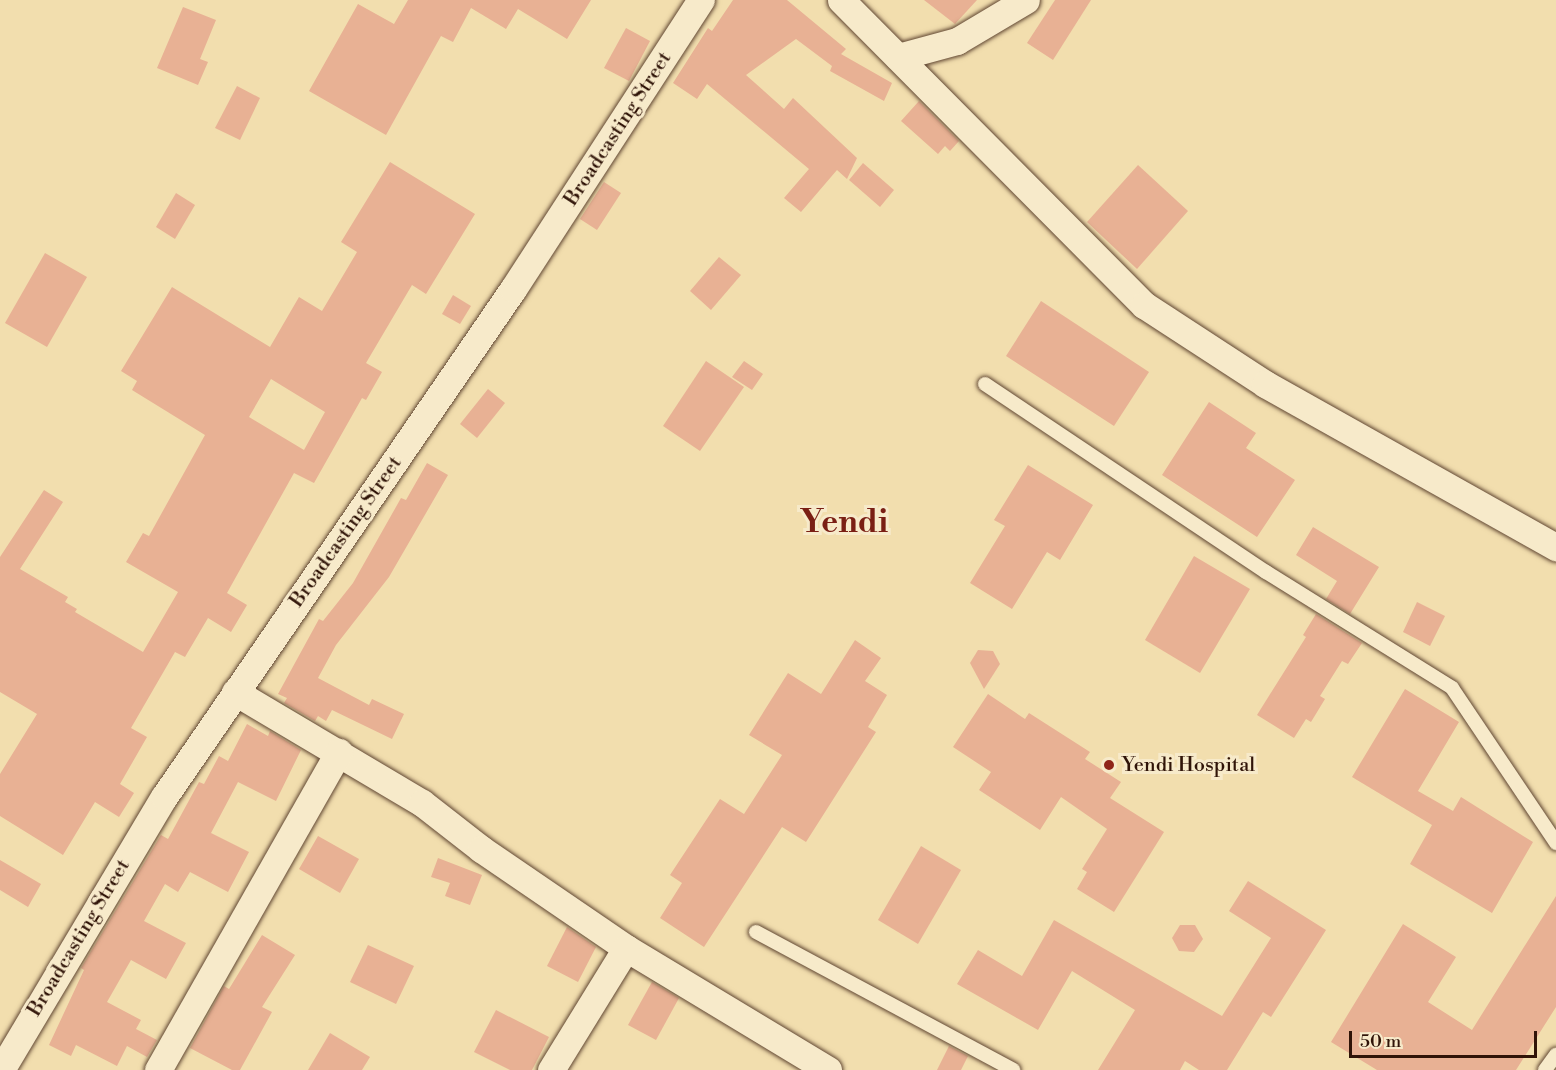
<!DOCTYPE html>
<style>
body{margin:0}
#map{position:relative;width:1556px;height:1070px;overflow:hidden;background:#f2deae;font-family:"Libre Bodoni",serif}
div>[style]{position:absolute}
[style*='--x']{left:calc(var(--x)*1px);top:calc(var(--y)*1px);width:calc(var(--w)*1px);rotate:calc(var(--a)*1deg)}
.building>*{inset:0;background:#e8b194}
.roads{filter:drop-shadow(0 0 2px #604632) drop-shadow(0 0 2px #604632)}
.lane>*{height:14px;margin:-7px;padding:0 7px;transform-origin:7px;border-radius:7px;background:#f7eaca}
.street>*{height:27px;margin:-13.5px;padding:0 13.5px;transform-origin:13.5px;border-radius:13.5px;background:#f7eaca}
.dots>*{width:16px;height:16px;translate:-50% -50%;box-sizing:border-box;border:3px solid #f7eaca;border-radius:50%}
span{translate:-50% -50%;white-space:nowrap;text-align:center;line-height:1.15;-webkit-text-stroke:6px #f7eaca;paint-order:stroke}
.street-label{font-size:20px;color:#301408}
.poi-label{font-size:20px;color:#301408}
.left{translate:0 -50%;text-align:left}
.town-label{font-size:32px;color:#7a1f14;font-weight:700}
.scale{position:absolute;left:1349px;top:1031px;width:188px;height:27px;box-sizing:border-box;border:3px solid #301408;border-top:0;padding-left:8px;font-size:18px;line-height:21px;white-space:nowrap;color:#301408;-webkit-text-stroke:4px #f7eaca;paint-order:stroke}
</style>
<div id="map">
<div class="building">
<i style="clip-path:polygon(408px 0,591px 0,567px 39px,518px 9px,506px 29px,471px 8px,453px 42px,441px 36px,386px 135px,309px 91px,358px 4px,394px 24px)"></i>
<i style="clip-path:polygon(733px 0,787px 0,846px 49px,841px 54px,892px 83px,884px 101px,830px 71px,832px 66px,796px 39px,746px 75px,784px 109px,793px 98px,857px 158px,847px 179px,837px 170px,801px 212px,784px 198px,809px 169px,707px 84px,697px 99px,673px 83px,708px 28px,712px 31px)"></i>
<i style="clip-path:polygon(924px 0,977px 0,955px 24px)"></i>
<i style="clip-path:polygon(1055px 0,1091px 0,1053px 60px,1027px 43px)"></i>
<i style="clip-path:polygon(183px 7px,216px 20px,200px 59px,208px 62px,198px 85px,157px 68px)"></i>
<i style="clip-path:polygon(626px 28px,650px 41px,629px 81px,604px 68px)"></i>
<i style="clip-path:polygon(237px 86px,260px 98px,240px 140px,215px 128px)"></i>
<i style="clip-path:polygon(919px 101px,959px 141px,950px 151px,945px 146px,938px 154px,901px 121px)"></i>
<i style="clip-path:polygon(evenodd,390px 162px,475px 214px,426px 294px,412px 285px,366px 363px,382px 372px,366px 400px,362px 398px,314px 483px,294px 473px,227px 593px,247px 605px,231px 632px,208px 618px,185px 657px,175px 652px,131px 728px,147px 737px,120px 784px,134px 793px,119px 817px,95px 802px,63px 855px,0 816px,0 774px,37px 714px,0 692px,0 557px,44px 490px,63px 502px,20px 569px,68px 597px,65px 602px,77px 609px,75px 612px,143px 652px,178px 592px,126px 562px,143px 533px,149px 536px,205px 435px,132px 390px,137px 381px,121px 371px,172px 287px,270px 347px,299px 297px,322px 311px,357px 252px,341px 242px,390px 162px,271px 379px,325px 412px,304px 450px,249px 417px,271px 379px)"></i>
<i style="clip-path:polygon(863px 163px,894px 190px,880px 207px,849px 180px)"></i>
<i style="clip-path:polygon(1138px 165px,1188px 211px,1137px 269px,1087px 222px)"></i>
<i style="clip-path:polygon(604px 182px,621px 193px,597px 230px,580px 219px)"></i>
<i style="clip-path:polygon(176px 193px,195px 205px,175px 239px,156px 227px)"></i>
<i style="clip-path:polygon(45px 253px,87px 277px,47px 347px,5px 323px)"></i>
<i style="clip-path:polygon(719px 257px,741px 275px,711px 310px,690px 291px)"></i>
<i style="clip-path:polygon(453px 295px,471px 306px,460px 324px,442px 314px)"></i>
<i style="clip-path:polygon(1041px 301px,1149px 372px,1114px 426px,1006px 356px)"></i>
<i style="clip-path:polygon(706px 361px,744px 387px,700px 451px,663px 426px)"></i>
<i style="clip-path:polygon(744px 361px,763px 374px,752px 390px,732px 377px)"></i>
<i style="clip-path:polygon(488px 389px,505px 403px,477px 438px,460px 424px)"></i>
<i style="clip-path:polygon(1209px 402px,1256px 433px,1246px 448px,1295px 480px,1257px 537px,1162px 475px)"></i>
<i style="clip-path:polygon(427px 463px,448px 475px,389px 577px,336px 645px,318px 678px,369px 705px,372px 699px,404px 714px,392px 739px,332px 710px,326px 721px,318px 716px,315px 721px,284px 703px,287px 698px,278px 694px,319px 619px,323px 621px,353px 583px,401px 498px,406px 500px)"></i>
<i style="clip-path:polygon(1028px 465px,1093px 505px,1060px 560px,1047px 552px,1012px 609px,970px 583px,1005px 526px,994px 520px)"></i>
<i style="clip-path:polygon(1313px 527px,1379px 567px,1350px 614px,1326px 599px,1337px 581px,1296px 555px)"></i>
<i style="clip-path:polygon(1194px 556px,1250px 589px,1200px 673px,1145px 640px)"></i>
<i style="clip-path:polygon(1417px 602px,1445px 616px,1430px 646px,1403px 632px)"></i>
<i style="clip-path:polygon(1316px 614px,1362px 643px,1348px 664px,1342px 661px,1320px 696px,1325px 699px,1311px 722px,1306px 719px,1294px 738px,1257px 715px,1306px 637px,1303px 635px)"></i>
<i style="clip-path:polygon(855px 640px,881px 658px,865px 681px,887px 695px,868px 727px,876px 732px,806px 842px,782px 827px,704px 947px,660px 918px,682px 883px,670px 875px,720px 799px,744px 814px,782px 755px,749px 735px,788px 673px,821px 694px)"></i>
<i style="clip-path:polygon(978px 650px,993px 651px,1000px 664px,984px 689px,970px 663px)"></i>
<i style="clip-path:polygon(1405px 689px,1459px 722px,1418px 791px,1453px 811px,1461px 797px,1533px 842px,1492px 913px,1410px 864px,1432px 825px,1352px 777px)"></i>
<i style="clip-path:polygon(988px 694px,1025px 719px,1029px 713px,1090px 752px,1085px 759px,1121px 782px,1110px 798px,1164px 832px,1114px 912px,1077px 889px,1087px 872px,1082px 869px,1107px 829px,1061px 797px,1040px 830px,979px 790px,991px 772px,953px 747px)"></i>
<i style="clip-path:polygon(247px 724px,268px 736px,270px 731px,301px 750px,276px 801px,238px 782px,211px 833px,249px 852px,228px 892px,190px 872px,178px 892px,165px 884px,144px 921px,186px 943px,166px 979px,131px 960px,107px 1002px,141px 1020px,136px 1029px,157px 1040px,147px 1057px,127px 1046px,117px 1066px,76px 1045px,71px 1056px,49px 1045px,84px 970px,81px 968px,161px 835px,168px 839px,199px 782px,204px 784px,219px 756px,228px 761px)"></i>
<i style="clip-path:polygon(318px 836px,359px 859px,340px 893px,299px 869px)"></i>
<i style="clip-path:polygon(921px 846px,961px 870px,918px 944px,878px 920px)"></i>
<i style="clip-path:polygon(438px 858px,482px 875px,470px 905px,445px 896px,450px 883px,431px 877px)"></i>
<i style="clip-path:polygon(0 860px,41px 884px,28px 907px,0 890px)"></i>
<i style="clip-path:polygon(1248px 881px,1326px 930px,1271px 1017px,1263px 1012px,1227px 1070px,1199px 1070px,1185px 1061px,1180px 1070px,1098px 1070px,1135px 1010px,1072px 971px,1038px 1030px,957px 984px,978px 950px,1022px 976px,1054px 920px,1222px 1016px,1271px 938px,1229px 911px)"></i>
<i style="clip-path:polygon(1556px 896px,1556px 1007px,1516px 1070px,1377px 1070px,1331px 1042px,1403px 924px,1456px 957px,1428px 1002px,1472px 1030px)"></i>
<i style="clip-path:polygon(1180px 925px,1195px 925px,1203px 939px,1194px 952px,1179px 951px,1172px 938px)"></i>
<i style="clip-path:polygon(567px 927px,596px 947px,578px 982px,547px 966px)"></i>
<i style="clip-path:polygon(262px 935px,295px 955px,262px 1007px,272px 1012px,240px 1070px,232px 1070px,190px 1048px,224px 986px,229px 989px)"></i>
<i style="clip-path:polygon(368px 945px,414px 966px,396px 1004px,350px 982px)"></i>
<i style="clip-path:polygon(652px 982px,679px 998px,656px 1040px,628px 1025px)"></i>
<i style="clip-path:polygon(496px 1010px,549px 1037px,532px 1070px,510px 1070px,474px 1052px)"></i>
<i style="clip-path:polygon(330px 1033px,370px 1057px,362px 1070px,308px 1070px)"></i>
<i style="clip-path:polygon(949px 1046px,968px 1056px,961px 1070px,937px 1070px)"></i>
</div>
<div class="roads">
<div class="lane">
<i style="--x:985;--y:384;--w:338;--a:33.8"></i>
<i style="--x:1266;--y:572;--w:219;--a:31.9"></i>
<i style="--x:1452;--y:688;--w:187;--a:56.1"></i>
<i style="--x:756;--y:932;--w:292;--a:28.2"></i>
<i style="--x:1545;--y:1070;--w:19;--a:-54"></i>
</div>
<div class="street">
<i style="--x:841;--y:0;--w:430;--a:45.2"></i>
<i style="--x:1144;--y:305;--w:145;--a:33.1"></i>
<i style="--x:1265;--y:384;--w:334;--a:29.3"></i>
<i style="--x:898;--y:57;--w:61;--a:-15.2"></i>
<i style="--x:957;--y:41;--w:80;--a:-30.7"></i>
<i style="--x:235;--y:692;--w:217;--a:30.7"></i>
<i style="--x:422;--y:803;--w:75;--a:37.9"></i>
<i style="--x:481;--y:849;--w:176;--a:34.3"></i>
<i style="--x:626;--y:948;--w:236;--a:31.1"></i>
<i style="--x:1;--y:1070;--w:318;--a:-59.2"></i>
<i style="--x:164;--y:797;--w:616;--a:-55.51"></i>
<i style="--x:513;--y:289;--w:345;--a:-57"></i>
<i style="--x:158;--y:1070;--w:366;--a:-60.4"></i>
<i style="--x:551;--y:1070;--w:143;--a:-58.4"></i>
</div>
</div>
<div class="dots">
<i style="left:1109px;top:765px;background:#8f2418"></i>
</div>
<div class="street-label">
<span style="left:618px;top:129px;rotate:-57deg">Broadcasting Street</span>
<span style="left:346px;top:532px;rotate:-55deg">Broadcasting Street</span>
<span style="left:79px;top:938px;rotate:-59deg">Broadcasting Street</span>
</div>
<div class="poi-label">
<span class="left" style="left:1122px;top:765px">Yendi Hospital</span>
</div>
<div class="town-label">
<span style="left:844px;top:522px">Yendi</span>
</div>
<div class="scale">50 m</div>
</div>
